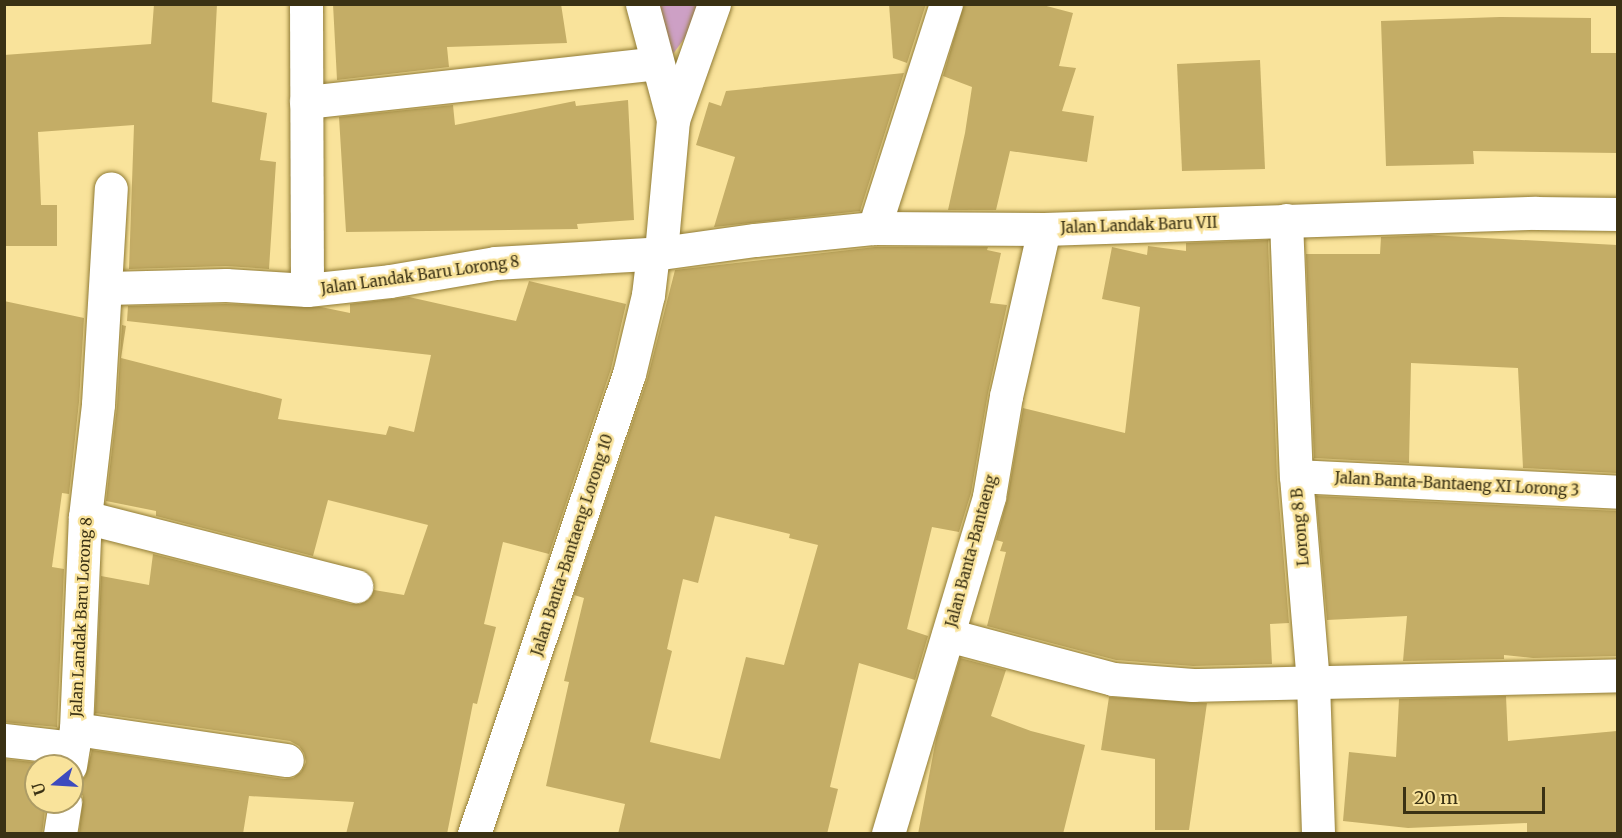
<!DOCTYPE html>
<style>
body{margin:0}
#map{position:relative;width:1622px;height:838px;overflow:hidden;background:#f9e39b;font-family:Merriweather,serif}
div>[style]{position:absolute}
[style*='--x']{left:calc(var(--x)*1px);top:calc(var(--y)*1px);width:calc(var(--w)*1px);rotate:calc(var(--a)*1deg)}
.green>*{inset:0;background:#cda0c5}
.building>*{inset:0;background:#c4ad66}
.roads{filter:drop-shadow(0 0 2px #907b35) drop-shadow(0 0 2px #907b35)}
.street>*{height:33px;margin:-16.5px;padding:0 16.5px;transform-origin:16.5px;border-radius:16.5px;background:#fff}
.secondary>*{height:33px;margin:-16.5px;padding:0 16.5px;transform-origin:16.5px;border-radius:16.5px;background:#fff}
span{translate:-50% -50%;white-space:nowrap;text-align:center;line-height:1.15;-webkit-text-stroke:5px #f9e39b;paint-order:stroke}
.street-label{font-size:15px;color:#3a3114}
.frame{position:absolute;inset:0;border:6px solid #3a3114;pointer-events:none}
.north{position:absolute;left:24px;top:754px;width:60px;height:60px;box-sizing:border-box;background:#f9e39b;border:2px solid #ad9c65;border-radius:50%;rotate:252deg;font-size:16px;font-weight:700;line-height:24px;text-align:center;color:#3a3114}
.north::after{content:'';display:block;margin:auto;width:21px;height:27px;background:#3d4abe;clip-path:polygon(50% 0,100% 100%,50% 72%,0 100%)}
.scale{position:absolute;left:1403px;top:787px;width:142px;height:27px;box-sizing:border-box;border:3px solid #3a3114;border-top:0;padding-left:8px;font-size:18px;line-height:21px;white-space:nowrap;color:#3a3114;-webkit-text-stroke:4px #f9e39b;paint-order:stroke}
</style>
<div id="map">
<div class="green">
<i style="clip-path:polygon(656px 5px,702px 5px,695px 24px,673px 54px)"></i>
</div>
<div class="building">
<i style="clip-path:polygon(154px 4px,217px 4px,212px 102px,267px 113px,260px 160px,276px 162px,269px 269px,226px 266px,129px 269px,134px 125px,38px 132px,41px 205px,57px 205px,57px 246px,4px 246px,4px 55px,151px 44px)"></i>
<i style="clip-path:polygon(333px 4px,561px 4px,567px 43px,447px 47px,449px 67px,337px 80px)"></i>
<i style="clip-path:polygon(889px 4px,926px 4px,907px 63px,893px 58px)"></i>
<i style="clip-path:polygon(964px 4px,1039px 4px,1073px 13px,1059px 66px,1076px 68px,1062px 111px,1094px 116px,1087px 162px,1010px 151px,996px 210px,948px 210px,965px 133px,972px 87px,943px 76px)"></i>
<i style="clip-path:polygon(1500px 17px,1591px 18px,1591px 53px,1617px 53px,1617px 153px,1473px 151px,1474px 164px,1386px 166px,1381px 21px)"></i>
<i style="clip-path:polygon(1260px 60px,1265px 169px,1182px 171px,1177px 64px)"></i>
<i style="clip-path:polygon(904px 73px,860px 211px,714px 227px,735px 157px,696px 145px,709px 102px,721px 106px,726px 91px)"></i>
<i style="clip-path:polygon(628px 100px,634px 220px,577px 224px,578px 229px,346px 232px,339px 117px,453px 105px,455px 125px,575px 101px,576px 106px)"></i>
<i style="clip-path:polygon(1430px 235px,1617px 245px,1617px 473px,1523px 468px,1518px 368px,1411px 363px,1409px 463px,1314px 458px,1306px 254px,1380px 254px,1381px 237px)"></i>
<i style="clip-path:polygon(1268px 240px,1277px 477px,1289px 623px,1270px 624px,1272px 664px,1193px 666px,1116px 660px,987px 626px,1006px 552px,1000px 551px,1003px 542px,996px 540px,1007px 500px,1023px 408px,1125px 433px,1140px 307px,1102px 299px,1112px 247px,1147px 255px,1148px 246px,1186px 251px,1186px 243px)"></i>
<i style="clip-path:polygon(evenodd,875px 247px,988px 247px,987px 250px,1001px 253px,990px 303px,1007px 305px,988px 393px,971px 493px,959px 532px,932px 527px,907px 629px,928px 636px,915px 680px,859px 663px,830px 787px,838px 789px,827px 834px,618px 834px,625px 804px,546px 786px,569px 682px,564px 681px,584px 598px,574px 595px,647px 380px,675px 270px,875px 247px,715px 516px,790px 534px,789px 538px,818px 545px,784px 665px,746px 657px,720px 759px,650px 742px,672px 651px,667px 649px,683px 579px,698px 583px,715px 516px)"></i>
<i style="clip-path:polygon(529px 281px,626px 304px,611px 369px,549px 554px,503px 542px,484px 624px,496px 627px,477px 704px,473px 703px,447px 834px,346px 834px,354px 802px,249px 796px,243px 834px,79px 834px,83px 796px,72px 784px,85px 777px,92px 750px,284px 779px,293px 778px,301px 772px,306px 762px,304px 753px,299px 746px,290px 741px,95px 713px,101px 576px,149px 585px,153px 554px,351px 604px,360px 604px,369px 599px,374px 590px,404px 595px,428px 525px,328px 500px,313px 556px,156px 516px,156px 511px,106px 501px,117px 406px,122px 325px,126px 326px,121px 358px,282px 399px,278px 419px,386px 435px,389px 426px,414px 432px,431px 355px,127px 321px,128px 306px,226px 304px,321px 307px,350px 313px,350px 304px,409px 297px,516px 321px)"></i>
<i style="clip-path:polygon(4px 301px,84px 318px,79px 402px,69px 494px,62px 493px,52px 567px,64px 569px,57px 727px,4px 722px)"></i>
<i style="clip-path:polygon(1316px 496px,1617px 511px,1617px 656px,1533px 658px,1504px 655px,1504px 659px,1403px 661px,1407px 616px,1327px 620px)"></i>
<i style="clip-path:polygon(960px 658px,1006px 670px,991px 716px,1031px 731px,1085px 745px,1063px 834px,918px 834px,936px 739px)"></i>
<i style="clip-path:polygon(1506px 696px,1508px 741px,1617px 731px,1617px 834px,1527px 834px,1527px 823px,1408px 828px,1343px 821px,1349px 752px,1396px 757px,1399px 699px)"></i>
<i style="clip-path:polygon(1109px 697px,1207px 703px,1189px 830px,1155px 830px,1155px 759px,1101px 750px)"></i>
<i style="clip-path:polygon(4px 759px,52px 764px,36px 766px,36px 802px,46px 802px,42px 834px,4px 834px)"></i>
</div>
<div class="roads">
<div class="street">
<i style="--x:306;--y:4;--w:286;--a:89.8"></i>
<i style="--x:642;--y:4;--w:120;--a:75"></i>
<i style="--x:306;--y:102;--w:353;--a:-6.3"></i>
<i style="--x:1286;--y:220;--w:256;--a:87.8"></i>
<i style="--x:1296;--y:476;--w:207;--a:85.3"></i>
<i style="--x:1313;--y:682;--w:152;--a:88.1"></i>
<i style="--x:874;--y:228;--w:235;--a:-72.2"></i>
<i style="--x:1044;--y:229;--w:492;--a:-1.9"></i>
<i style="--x:1536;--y:213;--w:82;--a:0.7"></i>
<i style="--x:107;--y:288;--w:119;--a:-1.4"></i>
<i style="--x:226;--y:285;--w:81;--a:3.5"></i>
<i style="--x:307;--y:290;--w:83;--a:-6.2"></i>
<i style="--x:390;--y:281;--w:107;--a:-9.7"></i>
<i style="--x:495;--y:263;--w:166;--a:-3.4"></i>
<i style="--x:1296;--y:476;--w:322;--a:2.8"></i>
<i style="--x:85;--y:517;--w:280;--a:14.3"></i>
<i style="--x:948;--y:635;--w:171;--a:14.9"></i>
<i style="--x:1113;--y:679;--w:80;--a:4.3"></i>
<i style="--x:1193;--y:685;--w:425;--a:-1.3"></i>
<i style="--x:76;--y:729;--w:213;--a:8.4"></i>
<i style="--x:4;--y:740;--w:69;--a:6.6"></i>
<i style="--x:70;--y:766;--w:37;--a:-81"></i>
<i style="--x:76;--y:729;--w:212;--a:-87.6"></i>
<i style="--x:85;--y:517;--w:114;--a:-83.4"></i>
<i style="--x:98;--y:404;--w:216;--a:-86.6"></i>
<i style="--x:60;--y:834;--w:32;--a:-81"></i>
<i style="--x:474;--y:834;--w:485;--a:-71.4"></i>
<i style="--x:629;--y:374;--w:81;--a:-76.5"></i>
<i style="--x:648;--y:295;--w:42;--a:-83.2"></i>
</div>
<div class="secondary">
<i style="--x:714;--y:4;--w:123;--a:109.5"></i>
<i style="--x:673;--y:120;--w:134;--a:95.2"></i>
<i style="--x:661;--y:253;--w:95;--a:-7.9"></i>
<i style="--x:755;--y:240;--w:120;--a:-5.8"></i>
<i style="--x:874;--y:228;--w:170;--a:0.3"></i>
<i style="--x:1044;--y:229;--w:171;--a:102.8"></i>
<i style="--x:1006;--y:396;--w:102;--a:99.6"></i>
<i style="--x:989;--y:497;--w:352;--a:106.7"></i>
</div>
</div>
<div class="street-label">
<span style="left:1139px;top:225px;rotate:-2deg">Jalan Landak Baru VII</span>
<span style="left:420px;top:275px;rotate:-8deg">Jalan Landak Baru Lorong 8</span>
<span style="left:1457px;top:484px;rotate:3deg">Jalan Banta-Bantaeng XI Lorong 3</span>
<span style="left:1300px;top:527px;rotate:-95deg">Lorong 8 B</span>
<span style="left:572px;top:545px;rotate:-72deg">Jalan Banta-Bantaeng Lorong 10</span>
<span style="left:971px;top:551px;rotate:-75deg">Jalan Banta-Bantaeng</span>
<span style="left:81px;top:617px;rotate:-87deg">Jalan Landak Baru Lorong 8</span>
</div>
<div class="frame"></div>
<div class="north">U</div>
<div class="scale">20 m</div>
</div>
